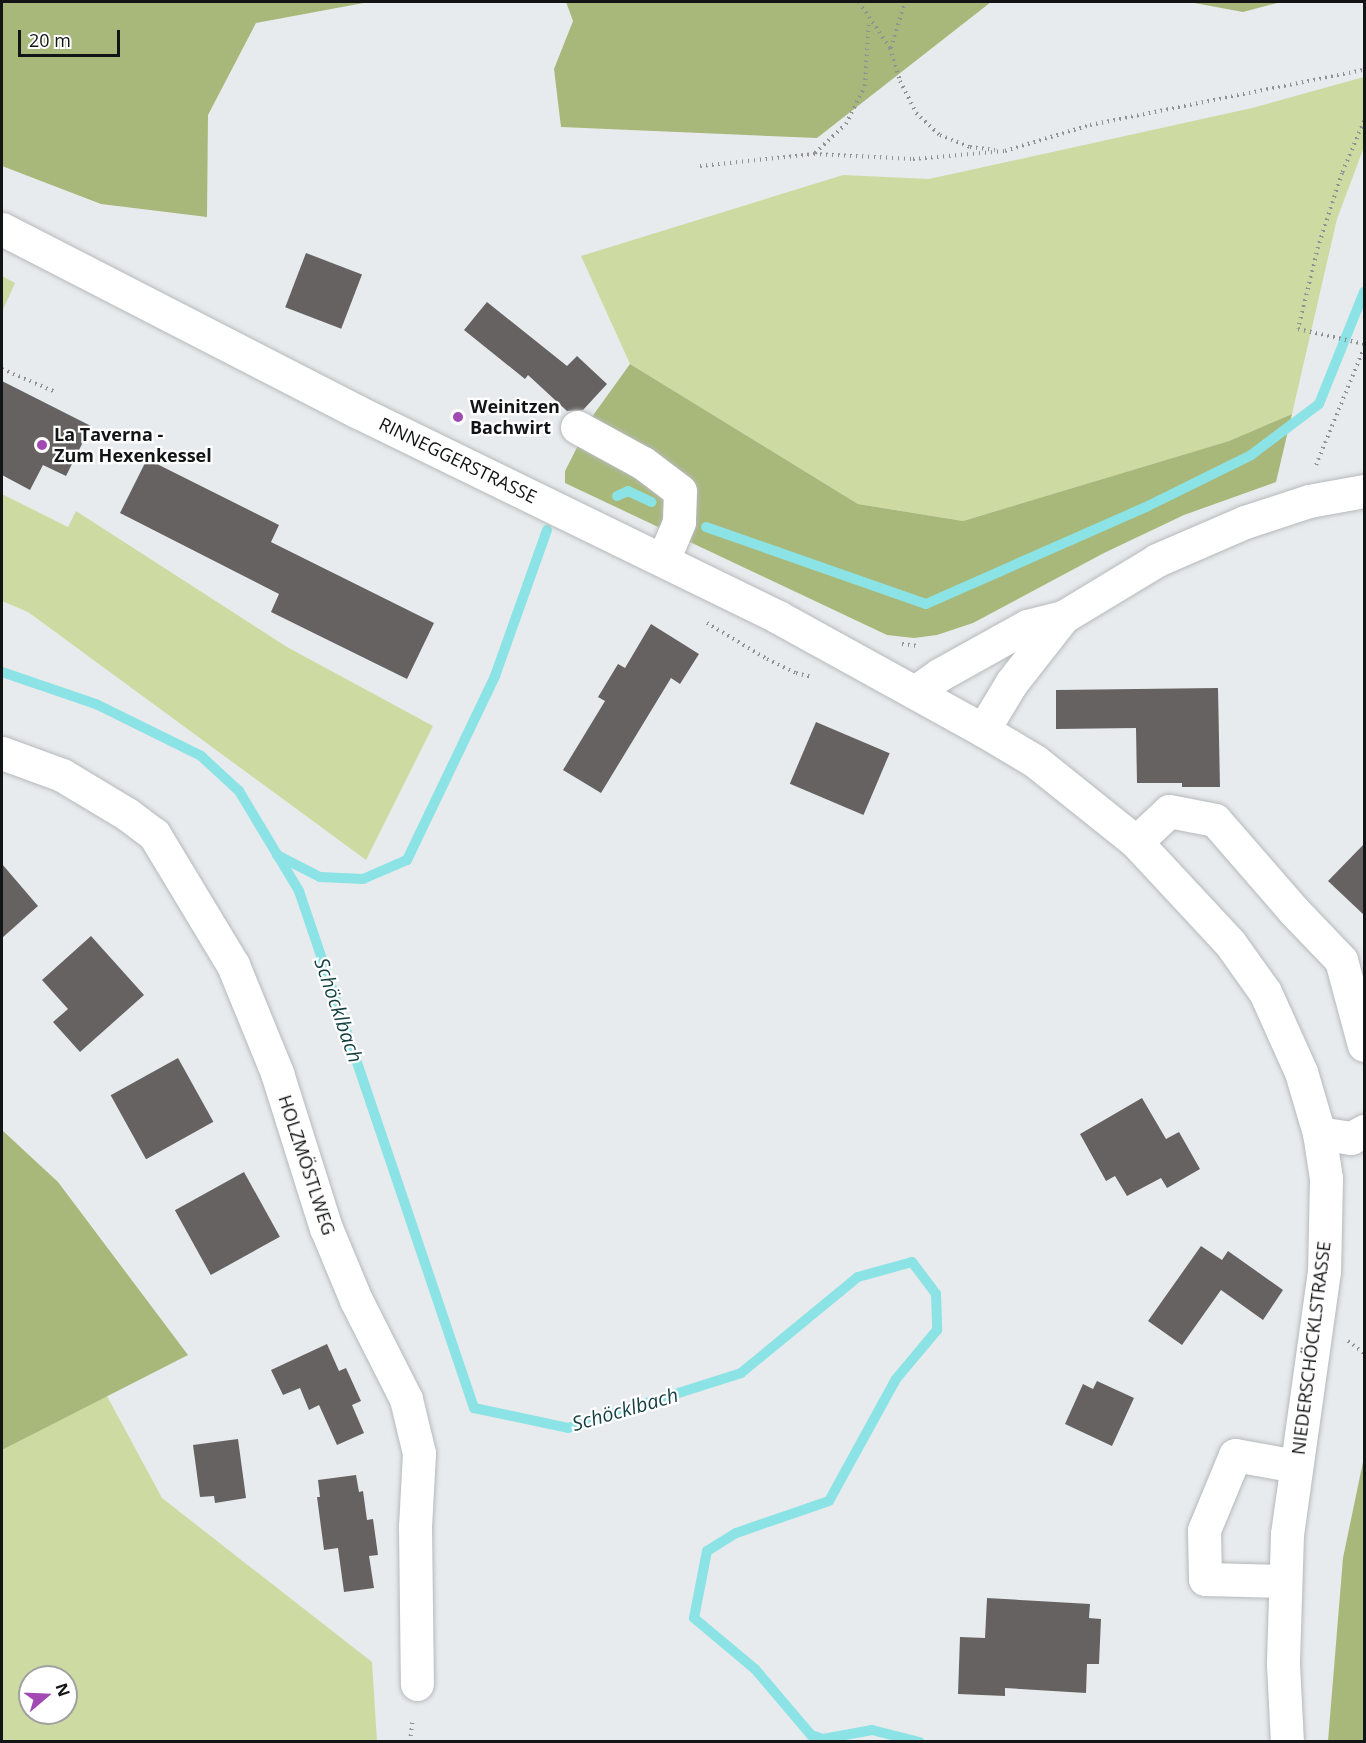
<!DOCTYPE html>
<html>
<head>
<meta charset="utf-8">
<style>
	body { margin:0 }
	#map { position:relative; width:1366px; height:1743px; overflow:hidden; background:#e8ebed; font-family:"Open Sans",sans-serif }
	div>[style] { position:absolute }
	.green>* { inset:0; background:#cddba3 }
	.forest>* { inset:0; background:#a8b87a }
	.stream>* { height:10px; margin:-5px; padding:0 5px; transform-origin:5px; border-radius:5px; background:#8be3e5 }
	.building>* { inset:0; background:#666262; transform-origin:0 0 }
	.path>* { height:4px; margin-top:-2px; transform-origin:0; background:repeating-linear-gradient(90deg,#8f9193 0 1.5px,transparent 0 6px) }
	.roads { filter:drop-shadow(0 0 2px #b6b9bb) drop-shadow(0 0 2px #b6b9bb) }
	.minor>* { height:33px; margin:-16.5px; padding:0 16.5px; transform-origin:16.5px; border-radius:16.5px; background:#fff }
	.major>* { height:33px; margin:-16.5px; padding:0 16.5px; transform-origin:16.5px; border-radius:16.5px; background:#fff }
	.dots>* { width:16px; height:16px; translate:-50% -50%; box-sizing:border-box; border:3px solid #fff; border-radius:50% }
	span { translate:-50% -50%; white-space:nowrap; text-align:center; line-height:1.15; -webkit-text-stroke:4.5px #fff; paint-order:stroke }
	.poi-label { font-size:18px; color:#131415; font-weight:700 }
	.left { translate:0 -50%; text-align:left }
	.street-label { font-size:18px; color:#131415 }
	.water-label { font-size:20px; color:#153f40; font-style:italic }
	.frame { position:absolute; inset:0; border:3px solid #131415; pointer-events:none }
	.north { position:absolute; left:18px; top:1665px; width:60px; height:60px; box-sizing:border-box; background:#fff; border:2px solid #a1a1a1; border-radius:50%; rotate:71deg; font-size:16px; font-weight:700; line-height:24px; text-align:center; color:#131415 }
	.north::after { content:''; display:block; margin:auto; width:21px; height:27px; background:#a249b4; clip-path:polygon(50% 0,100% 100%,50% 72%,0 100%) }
	.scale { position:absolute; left:18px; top:30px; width:102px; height:27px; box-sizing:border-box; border:3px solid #131415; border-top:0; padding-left:8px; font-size:18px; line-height:21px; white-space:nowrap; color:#131415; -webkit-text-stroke:4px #fff; paint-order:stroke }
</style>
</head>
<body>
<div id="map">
	<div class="green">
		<div style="clip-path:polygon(1364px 77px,1364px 147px,1337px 219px,1292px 414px,1229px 441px,963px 521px,858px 504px,630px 364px,581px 256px,843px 175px,929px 179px,1252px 108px)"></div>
		<div style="clip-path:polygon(2px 276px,15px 283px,2px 312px)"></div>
		<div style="clip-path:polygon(2px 494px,68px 527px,76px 511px,287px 647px,433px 726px,366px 860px,28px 612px,2px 601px)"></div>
		<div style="clip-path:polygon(evenodd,107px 1396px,162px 1498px,372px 1662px,377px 1741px,2px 1742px,2px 1450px,107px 1396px,30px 1677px,66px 1677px,66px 1713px,30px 1713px,30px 1677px)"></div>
	</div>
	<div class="forest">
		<div style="clip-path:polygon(2px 2px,369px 2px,256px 23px,208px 115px,207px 217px,101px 204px,2px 166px)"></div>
		<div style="clip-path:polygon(566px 2px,991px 2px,817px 138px,561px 127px,554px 69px,573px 21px)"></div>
		<div style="clip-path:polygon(1189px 2px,1281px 2px,1243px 12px)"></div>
		<div style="clip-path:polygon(630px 364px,858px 504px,963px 521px,1229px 441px,1292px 414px,1276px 482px,1184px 515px,1104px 553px,973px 623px,937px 635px,914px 638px,887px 635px,565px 483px,565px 471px,594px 414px)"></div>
		<div style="clip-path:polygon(2px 1130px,58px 1182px,188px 1355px,2px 1450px)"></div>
		<div style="clip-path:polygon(1364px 1457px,1364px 1741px,1328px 1741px,1343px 1558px)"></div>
	</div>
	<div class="stream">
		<div style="left:617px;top:496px;width:12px;rotate:-24deg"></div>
		<div style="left:628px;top:491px;width:26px;rotate:25deg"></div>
		<div style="left:706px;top:527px;width:233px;rotate:19.3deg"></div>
		<div style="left:926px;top:604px;width:240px;rotate:-23.8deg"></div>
		<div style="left:1146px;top:507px;width:117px;rotate:-26.3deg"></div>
		<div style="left:1251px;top:455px;width:85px;rotate:-36.9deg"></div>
		<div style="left:1319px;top:404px;width:121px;rotate:-68.1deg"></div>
		<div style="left:2px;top:672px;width:99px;rotate:18.8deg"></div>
		<div style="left:96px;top:704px;width:117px;rotate:26.3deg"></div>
		<div style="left:201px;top:756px;width:52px;rotate:42.6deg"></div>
		<div style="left:239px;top:791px;width:117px;rotate:59deg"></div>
		<div style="left:299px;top:891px;width:546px;rotate:71.3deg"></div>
		<div style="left:474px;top:1408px;width:96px;rotate:12deg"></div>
		<div style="left:568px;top:1428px;width:182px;rotate:-17.6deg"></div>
		<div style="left:741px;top:1373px;width:151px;rotate:-39.4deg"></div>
		<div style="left:858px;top:1277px;width:56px;rotate:-15.5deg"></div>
		<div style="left:912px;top:1262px;width:40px;rotate:53deg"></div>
		<div style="left:936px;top:1294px;width:36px;rotate:88deg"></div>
		<div style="left:937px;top:1330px;width:64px;rotate:129.9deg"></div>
		<div style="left:896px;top:1379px;width:139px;rotate:118.8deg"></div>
		<div style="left:829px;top:1501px;width:98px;rotate:161deg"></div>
		<div style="left:736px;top:1533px;width:34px;rotate:148deg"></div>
		<div style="left:707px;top:1551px;width:68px;rotate:101deg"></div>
		<div style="left:694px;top:1618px;width:80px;rotate:39.9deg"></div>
		<div style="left:755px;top:1669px;width:87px;rotate:49.7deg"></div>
		<div style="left:811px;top:1735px;width:13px;rotate:18deg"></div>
		<div style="left:823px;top:1739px;width:50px;rotate:-10.4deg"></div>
		<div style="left:872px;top:1730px;width:49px;rotate:14.3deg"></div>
		<div style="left:277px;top:855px;width:48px;rotate:27.1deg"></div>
		<div style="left:320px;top:877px;width:43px;rotate:2.7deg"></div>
		<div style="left:363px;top:879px;width:48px;rotate:-23.4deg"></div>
		<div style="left:407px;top:860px;width:204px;rotate:-64.4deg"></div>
		<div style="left:495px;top:676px;width:155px;rotate:-70.4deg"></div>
	</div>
	<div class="building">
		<div style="left:306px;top:253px;width:60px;height:58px;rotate:21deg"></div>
		<div style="clip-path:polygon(487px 302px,567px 366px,577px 356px,607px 384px,583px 410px,567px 411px,528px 375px,525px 379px,464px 330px)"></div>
		<div style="clip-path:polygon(2px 381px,91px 426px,66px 476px,43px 465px,30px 490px,2px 475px)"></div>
		<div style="clip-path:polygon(147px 459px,279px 525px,271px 542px,434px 623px,407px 679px,271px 612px,279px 594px,120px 513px)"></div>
		<div style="clip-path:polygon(651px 624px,699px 654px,680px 684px,671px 678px,601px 793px,563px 770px,605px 701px,598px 697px,618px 664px,625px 668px)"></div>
		<div style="clip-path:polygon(1218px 688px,1220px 787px,1182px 787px,1182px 783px,1137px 783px,1136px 728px,1056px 729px,1056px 690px)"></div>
		<div style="left:816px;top:722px;width:80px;height:67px;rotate:23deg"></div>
		<div style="clip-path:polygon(1365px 843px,1365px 916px,1328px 881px)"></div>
		<div style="clip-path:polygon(2px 864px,38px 906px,2px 938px)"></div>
		<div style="clip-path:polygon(91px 936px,144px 995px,80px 1052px,53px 1022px,68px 1009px,42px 980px)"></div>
		<div style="left:178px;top:1058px;width:73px;height:77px;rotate:61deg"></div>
		<div style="clip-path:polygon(1142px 1098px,1166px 1139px,1179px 1132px,1200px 1169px,1167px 1188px,1161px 1178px,1127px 1196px,1115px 1176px,1106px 1181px,1080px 1134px)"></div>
		<div style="left:244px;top:1172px;width:74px;height:79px;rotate:61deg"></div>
		<div style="clip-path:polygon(1201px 1246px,1222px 1260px,1228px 1251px,1283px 1290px,1263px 1320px,1221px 1290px,1182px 1345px,1148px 1321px)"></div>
		<div style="clip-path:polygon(327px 1344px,339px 1371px,346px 1368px,361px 1401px,352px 1405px,364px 1433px,337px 1445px,319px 1405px,309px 1410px,300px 1388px,283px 1395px,271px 1370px)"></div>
		<div style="clip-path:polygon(1097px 1381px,1134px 1398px,1112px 1446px,1065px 1424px,1083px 1384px,1093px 1389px)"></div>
		<div style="clip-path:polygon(238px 1439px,246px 1498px,215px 1503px,214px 1496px,200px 1497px,193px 1445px)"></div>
		<div style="clip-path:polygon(356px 1475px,359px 1492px,363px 1491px,367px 1520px,373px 1519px,378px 1555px,369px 1556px,374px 1588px,344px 1592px,338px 1548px,324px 1550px,317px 1497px,320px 1497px,318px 1480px)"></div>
		<div style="clip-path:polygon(987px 1598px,1090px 1604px,1089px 1618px,1101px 1619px,1099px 1664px,1087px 1664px,1086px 1693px,1005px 1688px,1005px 1696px,958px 1694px,960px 1637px,985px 1638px)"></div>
	</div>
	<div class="path">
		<div style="left:859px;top:2px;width:55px;rotate:56deg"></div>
		<div style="left:890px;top:48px;width:34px;rotate:73deg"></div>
		<div style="left:900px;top:81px;width:36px;rotate:63deg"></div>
		<div style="left:916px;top:113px;width:33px;rotate:43deg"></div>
		<div style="left:940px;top:135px;width:32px;rotate:22deg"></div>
		<div style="left:970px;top:147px;width:25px;rotate:7deg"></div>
		<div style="left:891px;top:48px;width:48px;rotate:-73.1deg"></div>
		<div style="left:1364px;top:121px;width:56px;rotate:112.9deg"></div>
		<div style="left:1342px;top:173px;width:78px;rotate:108deg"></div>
		<div style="left:1318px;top:247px;width:84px;rotate:103.7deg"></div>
		<div style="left:1298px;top:329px;width:68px;rotate:12.8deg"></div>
		<div style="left:815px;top:153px;width:42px;rotate:-43.1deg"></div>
		<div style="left:846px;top:124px;width:42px;rotate:-63.4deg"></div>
		<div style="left:865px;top:86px;width:66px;rotate:-86.5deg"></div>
		<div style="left:700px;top:166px;width:115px;rotate:-6deg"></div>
		<div style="left:814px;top:154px;width:99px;rotate:2.9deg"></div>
		<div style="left:913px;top:159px;width:92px;rotate:-5deg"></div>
		<div style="left:1005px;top:151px;width:89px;rotate:-17deg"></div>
		<div style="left:1090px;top:125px;width:279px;rotate:-11.4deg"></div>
		<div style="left:2px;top:369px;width:56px;rotate:23.3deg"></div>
		<div style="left:1316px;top:465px;width:126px;rotate:-67.7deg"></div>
		<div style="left:707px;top:623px;width:70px;rotate:31deg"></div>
		<div style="left:767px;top:659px;width:32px;rotate:26deg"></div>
		<div style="left:796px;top:673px;width:16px;rotate:14deg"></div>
		<div style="left:902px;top:644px;width:16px;rotate:7deg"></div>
		<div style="left:1348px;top:1341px;width:20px;rotate:37deg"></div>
		<div style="left:410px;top:1742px;width:24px;rotate:-83deg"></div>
	</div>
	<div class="roads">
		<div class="minor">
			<div style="left:577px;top:427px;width:75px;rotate:28.6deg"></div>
			<div style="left:643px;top:463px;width:46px;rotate:37.1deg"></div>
			<div style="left:680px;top:491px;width:31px;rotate:92deg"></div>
			<div style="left:679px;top:522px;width:41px;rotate:112.8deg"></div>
			<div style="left:2px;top:753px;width:64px;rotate:20.1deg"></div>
			<div style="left:62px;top:775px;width:76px;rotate:31deg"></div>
			<div style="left:127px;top:814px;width:34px;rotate:37deg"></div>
			<div style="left:154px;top:834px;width:153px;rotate:58.9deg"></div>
			<div style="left:233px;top:965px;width:117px;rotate:67.8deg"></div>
			<div style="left:277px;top:1073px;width:163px;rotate:72.5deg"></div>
			<div style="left:326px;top:1228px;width:78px;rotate:67.4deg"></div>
			<div style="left:356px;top:1300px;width:111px;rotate:63.2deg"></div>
			<div style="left:406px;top:1399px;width:56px;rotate:76.5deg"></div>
			<div style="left:419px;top:1453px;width:73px;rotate:93.1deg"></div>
			<div style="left:415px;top:1526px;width:158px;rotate:89.3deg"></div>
			<div style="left:1136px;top:842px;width:45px;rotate:-43.2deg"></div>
			<div style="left:1169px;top:811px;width:47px;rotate:11.1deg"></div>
			<div style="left:1215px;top:820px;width:121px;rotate:49deg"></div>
			<div style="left:1294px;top:911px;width:68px;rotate:46.2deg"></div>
			<div style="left:1341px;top:960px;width:88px;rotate:74.9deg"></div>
			<div style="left:1319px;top:1133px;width:32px;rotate:9deg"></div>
			<div style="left:1351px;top:1138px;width:15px;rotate:-28deg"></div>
			<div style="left:1284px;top:1581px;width:79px;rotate:-178.5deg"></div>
			<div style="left:1205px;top:1579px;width:49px;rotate:-91.2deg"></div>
			<div style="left:1204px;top:1530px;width:81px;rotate:-67.5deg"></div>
			<div style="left:1235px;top:1455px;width:62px;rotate:10.2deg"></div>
		</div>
		<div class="major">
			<div style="left:2px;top:229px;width:398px;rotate:27.2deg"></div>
			<div style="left:356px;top:411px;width:470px;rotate:26deg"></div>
			<div style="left:778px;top:617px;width:234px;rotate:28.9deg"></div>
			<div style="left:983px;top:730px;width:61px;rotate:30.8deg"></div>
			<div style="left:1035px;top:761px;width:129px;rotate:38.7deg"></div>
			<div style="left:1136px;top:842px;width:138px;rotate:47.1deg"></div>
			<div style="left:1230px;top:943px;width:60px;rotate:54.5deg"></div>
			<div style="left:1265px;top:992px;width:88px;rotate:65.8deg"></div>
			<div style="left:1301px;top:1072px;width:64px;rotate:73.6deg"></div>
			<div style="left:1319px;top:1133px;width:46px;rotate:81.2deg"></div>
			<div style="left:1326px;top:1178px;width:93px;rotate:91.2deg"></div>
			<div style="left:1324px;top:1271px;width:266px;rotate:98deg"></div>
			<div style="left:1287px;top:1534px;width:130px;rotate:91.8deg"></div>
			<div style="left:1283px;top:1664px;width:78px;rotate:87.1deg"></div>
			<div style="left:915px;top:692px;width:29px;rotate:-35deg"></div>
			<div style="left:939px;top:675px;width:101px;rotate:-29.1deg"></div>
			<div style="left:1027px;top:626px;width:37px;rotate:-14deg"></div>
			<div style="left:1063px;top:617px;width:110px;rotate:-31.2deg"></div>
			<div style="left:1157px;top:560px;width:96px;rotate:-23.4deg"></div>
			<div style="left:1245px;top:522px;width:67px;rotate:-18.2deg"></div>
			<div style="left:1309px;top:501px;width:56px;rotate:-10.3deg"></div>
			<div style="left:983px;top:730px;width:56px;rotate:-58.9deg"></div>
			<div style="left:1012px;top:682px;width:83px;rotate:-51.9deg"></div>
		</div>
	</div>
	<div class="dots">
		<div style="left:458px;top:417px;background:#a249b4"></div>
		<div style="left:42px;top:445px;background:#a249b4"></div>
	</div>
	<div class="poi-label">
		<span class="left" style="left:470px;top:417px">Weinitzen<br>Bachwirt</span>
		<span class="left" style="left:54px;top:445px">La Taverna -<br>Zum Hexenkessel</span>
	</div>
	<div class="street-label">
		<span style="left:458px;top:460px;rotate:26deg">RINNEGGERSTRASSE</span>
		<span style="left:307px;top:1165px;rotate:72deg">HOLZMÖSTLWEG</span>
		<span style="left:1311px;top:1348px;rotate:-83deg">NIEDERSCHÖCKLSTRASSE</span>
	</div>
	<div class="water-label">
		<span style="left:339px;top:1010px;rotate:71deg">Schöcklbach</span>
		<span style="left:625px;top:1409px;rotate:-16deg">Schöcklbach</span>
	</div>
	<div class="frame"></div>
	<div class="north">N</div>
	<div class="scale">20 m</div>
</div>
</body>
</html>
